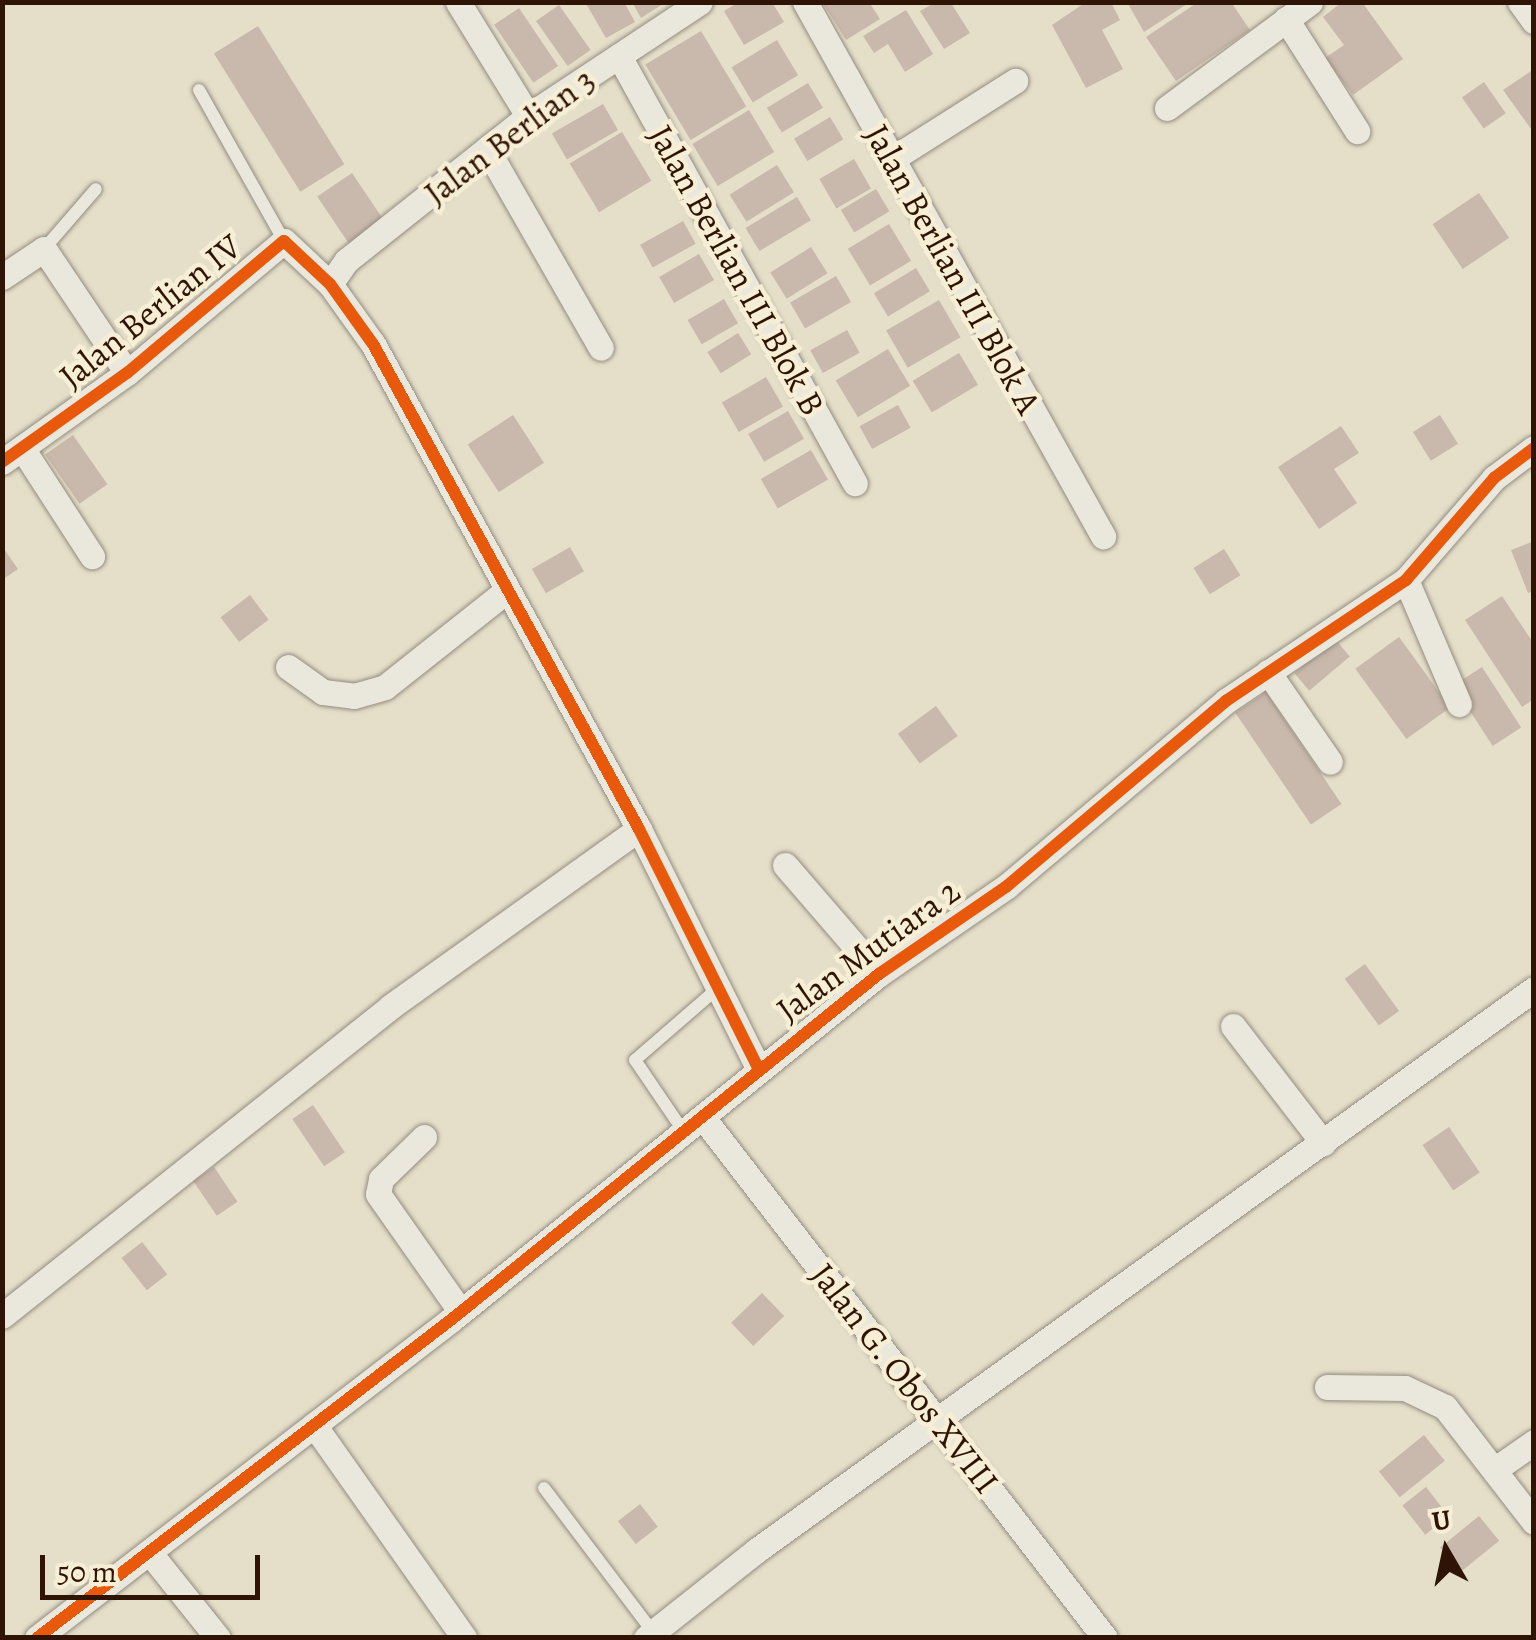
<!DOCTYPE html>
<html>
<head>
<meta charset="utf-8">
<style>
	body { margin:0 }
	#map { position:relative; width:1536px; height:1640px; overflow:hidden; background:#e5dfca; font-family:Alegreya,serif }
	div>[style] { position:absolute }
	.building>* { inset:0; background:#c9b8ac; transform-origin:0 0 }
	.roads { filter:drop-shadow(0 0 2px #948c7f) drop-shadow(0 0 2px #948c7f) }
	.service>* { height:12px; margin:-6px; padding:0 6px; transform-origin:6px; border-radius:6px; background:#eae7dd }
	.minor>* { height:25px; margin:-12.5px; padding:0 12.5px; transform-origin:12.5px; border-radius:12.5px; background:#eae7dd }
	.cycleway>* { height:12px; margin:-6px; padding:0 6px; transform-origin:6px; border-radius:6px; background:#e8590c }
	span { translate:-50% -50%; white-space:nowrap; text-align:center; line-height:1.15; -webkit-text-stroke:9px #f6eed5; paint-order:stroke }
	.street-label { font-size:35px; color:#2f1406 }
	.frame { position:absolute; inset:0; border:5px solid #2f1406; pointer-events:none }
	.north { position:absolute; left:1396px; top:1500px; width:100px; height:100px; -webkit-text-stroke:8px #f6eed5; paint-order:stroke; rotate:351deg; font-size:28px; font-weight:700; line-height:40px; text-align:center; color:#2f1406 }
	.north::after { content:''; display:block; margin:auto; width:35px; height:45px; background:#2f1406; clip-path:polygon(50% 0,100% 100%,50% 72%,0 100%) }
	.scale { position:absolute; left:40px; top:1555px; width:220px; height:45px; box-sizing:border-box; border:5px solid #2f1406; border-top:0; padding-left:12px; font-size:30px; line-height:35px; white-space:nowrap; color:#2f1406; -webkit-text-stroke:8px #f6eed5; paint-order:stroke }
</style>
</head>
<body>
<div id="map">
	<div class="building">
		<div style="clip-path:polygon(585px 2px,624px 2px,635px 22px,606px 38px)"></div>
		<div style="clip-path:polygon(632px 2px,666px 2px,641px 18px)"></div>
		<div style="clip-path:polygon(739px 2px,772px 2px,784px 22px,744px 45px,724px 11px)"></div>
		<div style="clip-path:polygon(822px 2px,869px 2px,880px 19px,846px 40px)"></div>
		<div style="clip-path:polygon(1086px 2px,1111px 2px,1120px 20px,1102px 30px,1123px 69px,1086px 88px,1052px 25px)"></div>
		<div style="clip-path:polygon(1127px 2px,1190px 2px,1144px 32px)"></div>
		<div style="clip-path:polygon(1198px 2px,1231px 2px,1250px 30px,1176px 81px,1146px 37px)"></div>
		<div style="clip-path:polygon(1342px 2px,1362px 2px,1403px 59px,1353px 95px,1325px 58px,1344px 45px,1323px 17px)"></div>
		<div style="clip-path:polygon(934px 3px,951px 3px,970px 33px,944px 49px,920px 11px)"></div>
		<div style="left:559px;top:5px;width:55px;height:28px;rotate:55deg"></div>
		<div style="left:519px;top:8px;width:70px;height:30px;rotate:56deg"></div>
		<div style="clip-path:polygon(906px 10px,933px 54px,905px 72px,888px 44px,874px 53px,863px 36px)"></div>
		<div style="left:258px;top:26px;width:163px;height:52px;rotate:58deg"></div>
		<div style="left:701px;top:31px;width:88px;height:65px;rotate:59deg"></div>
		<div style="left:777px;top:40px;width:41px;height:53px;rotate:59deg"></div>
		<div style="clip-path:polygon(1534px 69px,1534px 133px,1503px 90px)"></div>
		<div style="left:1484px;top:82px;width:38px;height:27px;rotate:55deg"></div>
		<div style="left:808px;top:83px;width:29px;height:48px;rotate:59deg"></div>
		<div style="left:603px;top:104px;width:30px;height:59px;rotate:60deg"></div>
		<div style="left:749px;top:110px;width:49px;height:66px;rotate:59deg"></div>
		<div style="left:830px;top:117px;width:26px;height:42px;rotate:59deg"></div>
		<div style="left:622px;top:132px;width:57px;height:61px;rotate:59deg"></div>
		<div style="left:854px;top:159px;width:34px;height:40px;rotate:60deg"></div>
		<div style="left:777px;top:165px;width:32px;height:56px;rotate:58deg"></div>
		<div style="left:352px;top:173px;width:59px;height:42px;rotate:56deg"></div>
		<div style="left:876px;top:189px;width:26px;height:41px;rotate:59deg"></div>
		<div style="left:1479px;top:193px;width:54px;height:56px;rotate:56deg"></div>
		<div style="left:797px;top:197px;width:27px;height:60px;rotate:59deg"></div>
		<div style="left:683px;top:221px;width:26px;height:49px;rotate:61deg"></div>
		<div style="left:889px;top:224px;width:43px;height:48px;rotate:59deg"></div>
		<div style="left:811px;top:247px;width:31px;height:48px;rotate:58deg"></div>
		<div style="left:699px;top:254px;width:30px;height:46px;rotate:60deg"></div>
		<div style="left:916px;top:268px;width:27px;height:49px;rotate:59deg"></div>
		<div style="left:836px;top:276px;width:30px;height:53px;rotate:60deg"></div>
		<div style="left:724px;top:299px;width:28px;height:42px;rotate:60deg"></div>
		<div style="left:939px;top:300px;width:43px;height:61px;rotate:60deg"></div>
		<div style="left:847px;top:330px;width:26px;height:42px;rotate:61deg"></div>
		<div style="left:738px;top:333px;width:25px;height:36px;rotate:58deg"></div>
		<div style="left:888px;top:349px;width:43px;height:61px;rotate:59deg"></div>
		<div style="left:959px;top:353px;width:37px;height:54px;rotate:59deg"></div>
		<div style="left:766px;top:377px;width:34px;height:51px;rotate:60deg"></div>
		<div style="left:898px;top:405px;width:26px;height:44px;rotate:61deg"></div>
		<div style="left:788px;top:411px;width:32px;height:46px;rotate:60deg"></div>
		<div style="left:513px;top:415px;width:57px;height:54px;rotate:57deg"></div>
		<div style="left:1440px;top:415px;width:34px;height:32px;rotate:58deg"></div>
		<div style="clip-path:polygon(1341px 426px,1359px 453px,1334px 469px,1357px 503px,1319px 529px,1278px 467px)"></div>
		<div style="left:73px;top:435px;width:60px;height:34px;rotate:55deg"></div>
		<div style="left:811px;top:450px;width:34px;height:58px;rotate:60deg"></div>
		<div style="clip-path:polygon(1534px 541px,1534px 591px,1528px 593px,1511px 550px)"></div>
		<div style="clip-path:polygon(2px 546px,18px 569px,2px 580px)"></div>
		<div style="left:570px;top:547px;width:28px;height:44px;rotate:60deg"></div>
		<div style="left:1224px;top:549px;width:31px;height:36px;rotate:58deg"></div>
		<div style="left:250px;top:595px;width:31px;height:37px;rotate:53deg"></div>
		<div style="clip-path:polygon(1502px 596px,1534px 644px,1534px 699px,1522px 707px,1465px 620px)"></div>
		<div style="left:1399px;top:637px;width:87px;height:54px;rotate:54deg"></div>
		<div style="left:1335px;top:639px;width:23px;height:53px;rotate:50deg"></div>
		<div style="left:1482px;top:667px;width:72px;height:34px;rotate:57deg"></div>
		<div style="left:1266px;top:692px;width:135px;height:37px;rotate:56deg"></div>
		<div style="left:936px;top:706px;width:37px;height:47px;rotate:54deg"></div>
		<div style="left:1365px;top:964px;width:58px;height:25px;rotate:54deg"></div>
		<div style="left:313px;top:1105px;width:57px;height:25px;rotate:56deg"></div>
		<div style="left:1449px;top:1127px;width:55px;height:32px;rotate:56deg"></div>
		<div style="left:214px;top:1167px;width:42px;height:25px;rotate:56deg"></div>
		<div style="left:142px;top:1242px;width:41px;height:26px;rotate:52deg"></div>
		<div style="left:762px;top:1293px;width:32px;height:43px;rotate:46deg"></div>
		<div style="left:1424px;top:1435px;width:33px;height:58px;rotate:51deg"></div>
		<div style="left:1426px;top:1487px;width:37px;height:30px;rotate:52deg"></div>
		<div style="left:640px;top:1504px;width:29px;height:28px;rotate:52deg"></div>
		<div style="left:1479px;top:1516px;width:32px;height:50px;rotate:51deg"></div>
	</div>
	<div class="roads">
		<div class="service">
			<div style="left:199px;top:90px;width:173px;rotate:60.6deg"></div>
			<div style="left:44px;top:249px;width:79px;rotate:-49.1deg"></div>
			<div style="left:684px;top:1132px;width:87px;rotate:-124.2deg"></div>
			<div style="left:635px;top:1060px;width:108px;rotate:-40.9deg"></div>
			<div style="left:544px;top:1488px;width:181px;rotate:52.9deg"></div>
		</div>
		<div class="minor">
			<div style="left:458px;top:2px;width:134px;rotate:58.4deg"></div>
			<div style="left:805px;top:2px;width:612px;rotate:60.84deg"></div>
			<div style="left:1520px;top:2px;width:24px;rotate:54deg"></div>
			<div style="left:1286px;top:19px;width:133px;rotate:57.6deg"></div>
			<div style="left:619px;top:56px;width:488px;rotate:61.1deg"></div>
			<div style="left:1167px;top:108px;width:178px;rotate:-36.5deg"></div>
			<div style="left:487px;top:149px;width:229px;rotate:60.2deg"></div>
			<div style="left:892px;top:159px;width:146px;rotate:-32.4deg"></div>
			<div style="left:2px;top:277px;width:50px;rotate:-33.7deg"></div>
			<div style="left:44px;top:249px;width:149px;rotate:56.2deg"></div>
			<div style="left:330px;top:284px;width:28px;rotate:-55deg"></div>
			<div style="left:346px;top:261px;width:233px;rotate:-38.5deg"></div>
			<div style="left:528px;top:116px;width:206px;rotate:-33.5deg"></div>
			<div style="left:22px;top:448px;width:129px;rotate:57.1deg"></div>
			<div style="left:2px;top:462px;width:153px;rotate:-35.5deg"></div>
			<div style="left:127px;top:373px;width:205px;rotate:-40.1deg"></div>
			<div style="left:284px;top:241px;width:63px;rotate:43.1deg"></div>
			<div style="left:330px;top:284px;width:74px;rotate:54.4deg"></div>
			<div style="left:373px;top:344px;width:553px;rotate:61.26deg"></div>
			<div style="left:639px;top:829px;width:269px;rotate:63.5deg"></div>
			<div style="left:1406px;top:580px;width:135px;rotate:66.9deg"></div>
			<div style="left:288px;top:667px;width:43px;rotate:35.5deg"></div>
			<div style="left:323px;top:692px;width:31px;rotate:7deg"></div>
			<div style="left:354px;top:696px;width:32px;rotate:-16deg"></div>
			<div style="left:385px;top:687px;width:154px;rotate:-38.4deg"></div>
			<div style="left:1268px;top:672px;width:109px;rotate:55.4deg"></div>
			<div style="left:785px;top:865px;width:144px;rotate:49.2deg"></div>
			<div style="left:1233px;top:1026px;width:148px;rotate:52.4deg"></div>
			<div style="left:704px;top:1119px;width:656px;rotate:52.31deg"></div>
			<div style="left:424px;top:1137px;width:60px;rotate:135.7deg"></div>
			<div style="left:381px;top:1179px;width:15px;rotate:101deg"></div>
			<div style="left:378px;top:1194px;width:144px;rotate:54.9deg"></div>
			<div style="left:2px;top:1316px;width:496px;rotate:-38.5deg"></div>
			<div style="left:390px;top:1007px;width:306px;rotate:-35.6deg"></div>
			<div style="left:1327px;top:1387px;width:78px;rotate:0.7deg"></div>
			<div style="left:1405px;top:1388px;width:44px;rotate:25.4deg"></div>
			<div style="left:1445px;top:1407px;width:145px;rotate:52.3deg"></div>
			<div style="left:314px;top:1425px;width:261px;rotate:54.8deg"></div>
			<div style="left:1494px;top:1470px;width:49px;rotate:-35deg"></div>
			<div style="left:149px;top:1552px;width:110px;rotate:51.3deg"></div>
			<div style="left:37px;top:1638px;width:523px;rotate:-37.55deg"></div>
			<div style="left:452px;top:1319px;width:549px;rotate:-38.94deg"></div>
			<div style="left:879px;top:974px;width:155px;rotate:-34.5deg"></div>
			<div style="left:1007px;top:886px;width:287px;rotate:-40.2deg"></div>
			<div style="left:1226px;top:701px;width:217px;rotate:-33.9deg"></div>
			<div style="left:1406px;top:580px;width:135px;rotate:-49.2deg"></div>
			<div style="left:1494px;top:478px;width:50px;rotate:-36.9deg"></div>
			<div style="left:646px;top:1638px;width:142px;rotate:-38.4deg"></div>
			<div style="left:757px;top:1550px;width:958px;rotate:-35.83deg"></div>
		</div>
	</div>
	<div class="cycleway">
		<div style="left:2px;top:462px;width:153px;rotate:-35.5deg"></div>
		<div style="left:127px;top:373px;width:205px;rotate:-40.1deg"></div>
		<div style="left:284px;top:241px;width:63px;rotate:43.1deg"></div>
		<div style="left:330px;top:284px;width:74px;rotate:54.4deg"></div>
		<div style="left:373px;top:344px;width:553px;rotate:61.26deg"></div>
		<div style="left:639px;top:829px;width:269px;rotate:63.5deg"></div>
		<div style="left:37px;top:1638px;width:523px;rotate:-37.55deg"></div>
		<div style="left:452px;top:1319px;width:549px;rotate:-38.94deg"></div>
		<div style="left:879px;top:974px;width:155px;rotate:-34.5deg"></div>
		<div style="left:1007px;top:886px;width:287px;rotate:-40.2deg"></div>
		<div style="left:1226px;top:701px;width:217px;rotate:-33.9deg"></div>
		<div style="left:1406px;top:580px;width:135px;rotate:-49.2deg"></div>
		<div style="left:1494px;top:478px;width:50px;rotate:-36.9deg"></div>
	</div>
	<div class="street-label">
		<span style="left:509px;top:136px;rotate:-37deg">Jalan Berlian 3</span>
		<span style="left:953px;top:269px;rotate:61deg">Jalan Berlian III Blok A</span>
		<span style="left:737px;top:270px;rotate:61deg">Jalan Berlian III Blok B</span>
		<span style="left:150px;top:311px;rotate:-39deg">Jalan Berlian IV</span>
		<span style="left:868px;top:950px;rotate:-36deg">Jalan Mutiara 2</span>
		<span style="left:905px;top:1378px;rotate:52deg">Jalan G. Obos XVIII</span>
	</div>
	<div class="frame"></div>
	<div class="north">U</div>
	<div class="scale">50 m</div>
</div>
</body>
</html>
